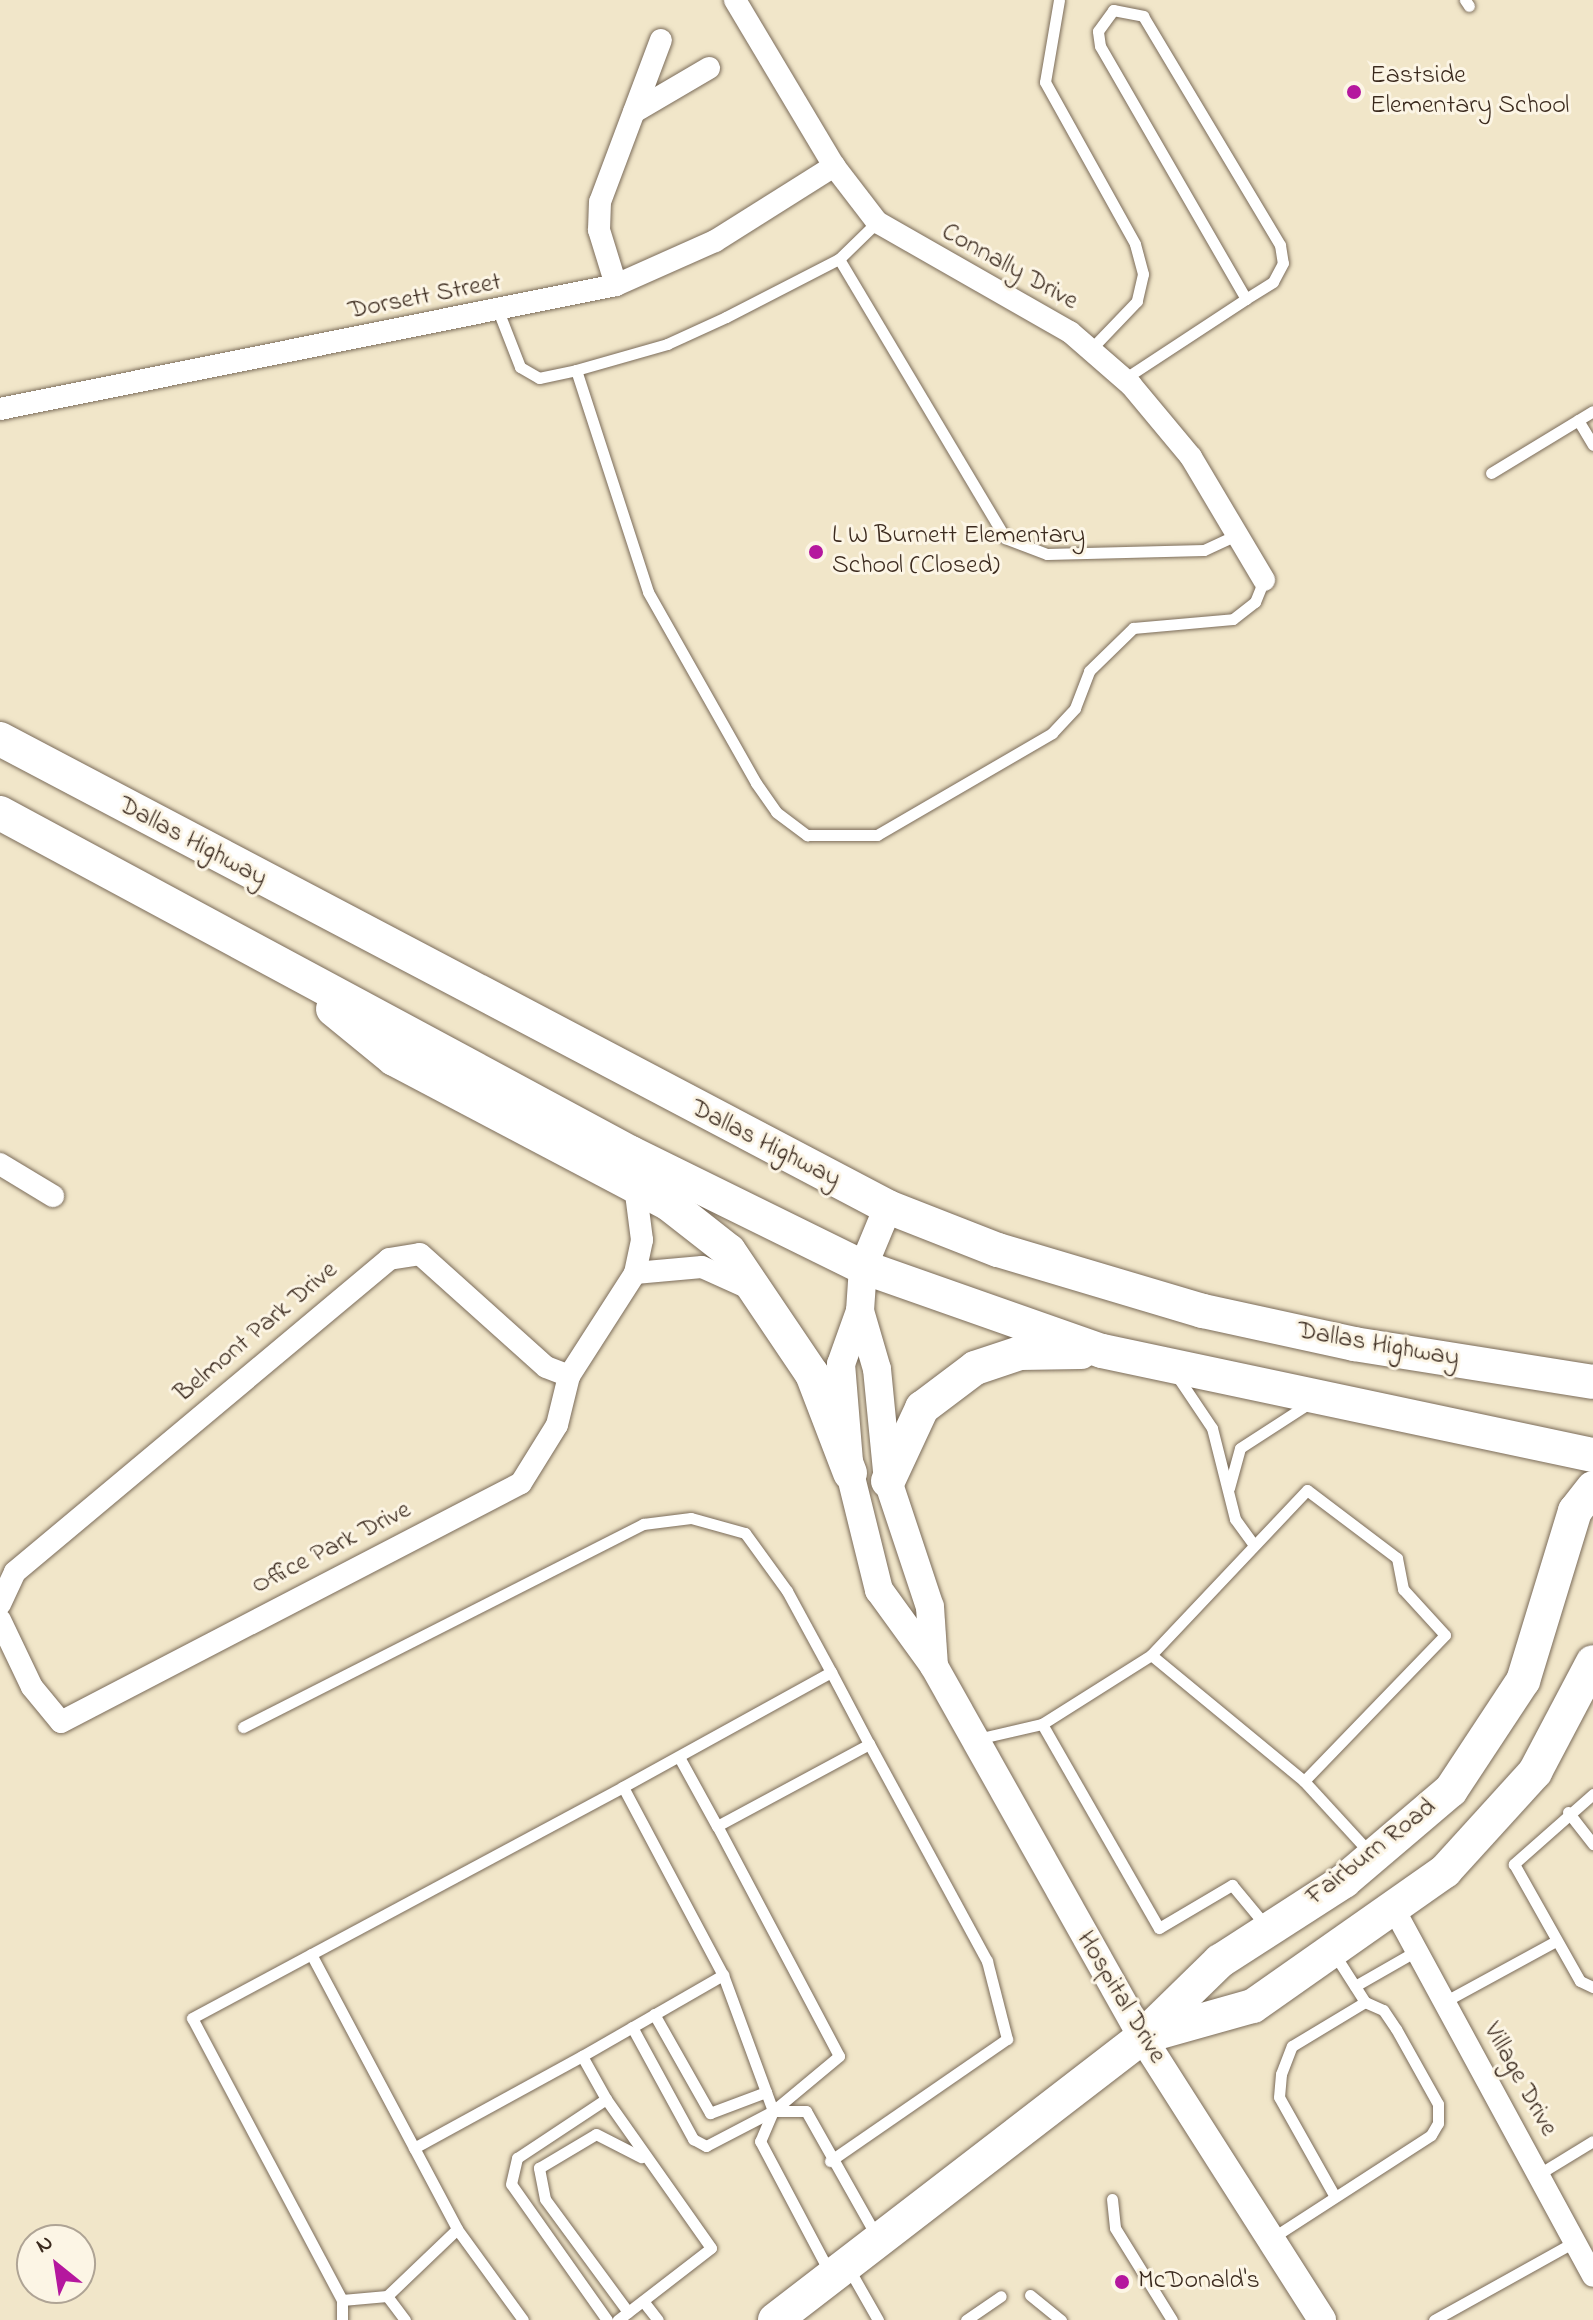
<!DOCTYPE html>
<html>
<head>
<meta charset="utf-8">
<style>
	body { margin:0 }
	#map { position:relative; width:1593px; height:2320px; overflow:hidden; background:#f1e6c9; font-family:"Indie Flower",sans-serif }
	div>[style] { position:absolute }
	.roads { filter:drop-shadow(0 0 2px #7b6c5a) drop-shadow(0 0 2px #7b6c5a) }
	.service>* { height:11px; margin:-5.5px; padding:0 5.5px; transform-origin:5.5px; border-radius:5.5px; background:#fff }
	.minor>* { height:22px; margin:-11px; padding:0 11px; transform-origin:11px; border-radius:11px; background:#fff }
	.tertiary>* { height:28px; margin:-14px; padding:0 14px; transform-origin:14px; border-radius:14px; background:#fff }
	.primary>* { height:34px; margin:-17px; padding:0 17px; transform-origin:17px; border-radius:17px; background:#fff }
	.dots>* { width:22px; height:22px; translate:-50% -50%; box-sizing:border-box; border:4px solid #fcf5e5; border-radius:50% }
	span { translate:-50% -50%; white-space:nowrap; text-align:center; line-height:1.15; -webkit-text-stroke:6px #fcf5e5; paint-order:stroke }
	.poi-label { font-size:26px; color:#3b2a1e }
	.left { translate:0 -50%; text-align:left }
	.street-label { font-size:26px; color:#3b2a1e }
	.north { position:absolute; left:16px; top:2224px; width:80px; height:80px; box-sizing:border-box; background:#fcf5e5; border:2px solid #afa495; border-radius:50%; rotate:330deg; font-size:22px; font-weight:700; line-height:32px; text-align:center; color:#3b2a1e }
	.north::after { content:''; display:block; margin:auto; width:28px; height:36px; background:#b5179e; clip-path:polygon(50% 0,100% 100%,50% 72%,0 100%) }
</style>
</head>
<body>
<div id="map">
	<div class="roads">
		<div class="service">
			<div style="left:1059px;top:0;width:83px;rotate:99.7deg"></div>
			<div style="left:1045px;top:82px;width:185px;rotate:60.9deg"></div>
			<div style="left:1135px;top:244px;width:31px;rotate:75deg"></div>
			<div style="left:1143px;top:274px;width:28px;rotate:103deg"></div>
			<div style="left:1137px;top:301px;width:68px;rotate:133.8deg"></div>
			<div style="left:1465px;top:0;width:7px;rotate:56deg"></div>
			<div style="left:839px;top:259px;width:325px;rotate:59.2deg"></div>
			<div style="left:1005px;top:538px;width:45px;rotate:20.9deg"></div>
			<div style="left:1047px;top:554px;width:157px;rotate:-1.5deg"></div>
			<div style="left:1204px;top:550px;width:38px;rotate:-25deg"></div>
			<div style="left:499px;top:313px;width:58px;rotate:68.7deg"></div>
			<div style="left:520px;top:367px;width:22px;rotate:30deg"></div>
			<div style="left:539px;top:378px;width:38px;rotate:-12deg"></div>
			<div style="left:576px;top:370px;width:95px;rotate:-15.9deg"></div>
			<div style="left:667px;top:344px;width:65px;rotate:-24.6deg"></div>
			<div style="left:726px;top:317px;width:127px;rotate:-27.2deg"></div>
			<div style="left:839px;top:259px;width:53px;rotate:-44.2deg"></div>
			<div style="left:576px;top:370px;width:233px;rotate:72deg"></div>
			<div style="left:648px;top:592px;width:219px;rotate:60.5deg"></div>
			<div style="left:756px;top:783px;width:35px;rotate:55deg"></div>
			<div style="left:776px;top:812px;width:39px;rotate:37deg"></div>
			<div style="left:807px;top:835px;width:70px"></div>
			<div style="left:877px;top:835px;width:203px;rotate:-30.2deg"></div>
			<div style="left:1052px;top:733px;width:34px;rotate:-47deg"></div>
			<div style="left:1075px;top:708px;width:40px;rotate:-69deg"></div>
			<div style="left:1089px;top:671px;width:62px;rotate:-44.3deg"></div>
			<div style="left:1133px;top:628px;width:100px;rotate:-5.1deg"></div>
			<div style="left:1233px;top:619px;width:28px;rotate:-38deg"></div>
			<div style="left:1255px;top:602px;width:24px;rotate:-68deg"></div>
			<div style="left:1124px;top:379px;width:146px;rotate:-33.3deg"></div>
			<div style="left:1246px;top:299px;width:292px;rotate:-120deg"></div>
			<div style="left:1100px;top:46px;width:15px;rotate:-98deg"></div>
			<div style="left:1098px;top:31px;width:26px;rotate:-54deg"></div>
			<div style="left:1113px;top:10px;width:31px;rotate:11deg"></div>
			<div style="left:1143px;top:16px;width:267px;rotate:59.1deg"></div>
			<div style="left:1280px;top:245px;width:18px;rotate:81deg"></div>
			<div style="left:1283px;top:263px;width:21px;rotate:118deg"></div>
			<div style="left:1273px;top:282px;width:32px;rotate:148deg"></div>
			<div style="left:1578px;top:420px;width:29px;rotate:59deg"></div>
			<div style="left:1491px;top:473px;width:119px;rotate:-31.3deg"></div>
			<div style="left:1177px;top:1376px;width:63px;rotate:56.1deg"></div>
			<div style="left:1212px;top:1428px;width:94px;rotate:75.8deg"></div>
			<div style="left:1235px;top:1519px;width:32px;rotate:54deg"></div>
			<div style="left:1229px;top:1488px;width:41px;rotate:-74.6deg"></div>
			<div style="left:1240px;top:1448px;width:81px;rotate:-32.9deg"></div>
			<div style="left:1307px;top:1490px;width:113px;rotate:37.1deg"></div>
			<div style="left:1397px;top:1558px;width:32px;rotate:79deg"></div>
			<div style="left:1403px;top:1589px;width:62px;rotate:47.6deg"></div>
			<div style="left:1445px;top:1635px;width:203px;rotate:134deg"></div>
			<div style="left:1304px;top:1781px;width:198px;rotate:-140.5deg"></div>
			<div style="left:1151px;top:1655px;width:227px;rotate:-46.6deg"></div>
			<div style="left:1042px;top:1724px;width:235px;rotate:60.2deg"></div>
			<div style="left:1159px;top:1928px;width:85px;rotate:-30.5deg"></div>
			<div style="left:1232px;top:1885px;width:53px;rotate:50.3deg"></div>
			<div style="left:243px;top:1727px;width:449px;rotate:-26.9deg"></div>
			<div style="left:643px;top:1524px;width:48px;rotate:-7.1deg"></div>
			<div style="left:691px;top:1518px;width:56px;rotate:15.5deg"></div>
			<div style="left:745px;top:1533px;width:72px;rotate:54.1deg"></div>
			<div style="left:787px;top:1591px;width:92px;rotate:61.5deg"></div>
			<div style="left:831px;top:1672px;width:238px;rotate:151.1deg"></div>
			<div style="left:623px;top:1787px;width:213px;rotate:62deg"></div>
			<div style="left:723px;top:1975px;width:145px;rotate:69.8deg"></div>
			<div style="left:773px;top:2111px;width:33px;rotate:113deg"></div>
			<div style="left:760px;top:2141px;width:149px;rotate:62.1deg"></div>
			<div style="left:977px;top:1739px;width:67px;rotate:-13deg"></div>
			<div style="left:1042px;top:1724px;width:129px;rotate:-32.3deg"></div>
			<div style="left:679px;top:1757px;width:79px;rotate:61.2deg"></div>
			<div style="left:1304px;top:1781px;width:99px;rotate:47.5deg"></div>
			<div style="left:1593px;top:1794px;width:106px;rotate:138.5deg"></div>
			<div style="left:1514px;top:1864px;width:134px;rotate:60.6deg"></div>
			<div style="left:1580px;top:1981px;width:14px;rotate:25deg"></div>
			<div style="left:1568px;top:1812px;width:41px;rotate:52deg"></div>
			<div style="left:311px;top:1954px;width:311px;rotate:62deg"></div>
			<div style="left:1355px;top:1986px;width:70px;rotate:-29.8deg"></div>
			<div style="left:1444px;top:2002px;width:128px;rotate:-28.6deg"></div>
			<div style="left:654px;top:2014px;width:114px;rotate:60.5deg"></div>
			<div style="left:710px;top:2113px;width:60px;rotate:-20.6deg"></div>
			<div style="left:632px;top:2027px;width:128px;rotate:61.4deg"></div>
			<div style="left:693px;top:2139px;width:15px;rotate:28deg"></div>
			<div style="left:706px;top:2146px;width:76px;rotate:-27.6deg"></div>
			<div style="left:773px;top:2111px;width:86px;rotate:-39.8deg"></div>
			<div style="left:839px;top:2056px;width:260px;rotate:-117.9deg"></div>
			<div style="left:717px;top:1826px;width:173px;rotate:-28.3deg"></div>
			<div style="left:869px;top:1744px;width:81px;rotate:-117.8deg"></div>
			<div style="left:606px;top:2099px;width:49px;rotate:-119.2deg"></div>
			<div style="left:582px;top:2056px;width:163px;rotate:-29.9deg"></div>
			<div style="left:773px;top:2111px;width:33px"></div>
			<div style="left:806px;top:2111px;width:142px;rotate:60.6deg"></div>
			<div style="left:414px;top:2148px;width:192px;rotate:-28.7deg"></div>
			<div style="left:830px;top:2161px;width:215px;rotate:-34.6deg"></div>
			<div style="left:1007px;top:2039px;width:81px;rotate:-104.4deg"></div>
			<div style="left:987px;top:1961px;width:247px;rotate:-118.5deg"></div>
			<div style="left:1539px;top:2174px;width:63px;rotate:-31.4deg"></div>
			<div style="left:1334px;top:2195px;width:112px;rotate:-119.3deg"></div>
			<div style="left:1279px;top:2097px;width:23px;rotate:-85deg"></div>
			<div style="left:1281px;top:2074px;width:30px;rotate:-69deg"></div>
			<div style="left:1292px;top:2046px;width:85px;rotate:-31.1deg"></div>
			<div style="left:1112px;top:2199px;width:29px;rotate:84deg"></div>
			<div style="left:1115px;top:2228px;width:108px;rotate:58.2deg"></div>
			<div style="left:1272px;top:2238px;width:189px;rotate:-32.9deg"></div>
			<div style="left:1431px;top:2135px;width:14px;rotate:-60deg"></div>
			<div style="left:1438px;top:2123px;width:19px;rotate:-90deg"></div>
			<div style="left:1438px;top:2104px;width:86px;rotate:-119.2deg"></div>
			<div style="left:1396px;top:2029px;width:23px;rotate:-124deg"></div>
			<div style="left:1383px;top:2010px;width:20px;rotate:-156deg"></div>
			<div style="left:1365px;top:2002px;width:59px;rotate:-122.6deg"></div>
			<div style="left:849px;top:2269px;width:59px;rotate:60.4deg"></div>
			<div style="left:1030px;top:2295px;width:40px;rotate:39deg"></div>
			<div style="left:387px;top:2296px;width:97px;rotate:-43.7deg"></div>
			<div style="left:457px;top:2229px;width:112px;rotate:54deg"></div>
			<div style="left:342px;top:2300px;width:45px;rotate:-5.1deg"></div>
			<div style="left:387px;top:2296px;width:30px;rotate:53deg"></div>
			<div style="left:643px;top:2301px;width:24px;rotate:52deg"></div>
			<div style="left:628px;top:2312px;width:140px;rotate:-126.3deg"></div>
			<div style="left:545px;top:2199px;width:32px;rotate:-101deg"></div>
			<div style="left:539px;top:2168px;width:66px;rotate:-30.8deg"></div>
			<div style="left:596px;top:2134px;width:51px;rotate:27.1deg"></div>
			<div style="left:342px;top:2320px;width:20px;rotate:-90deg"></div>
			<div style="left:342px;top:2300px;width:319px;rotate:-118deg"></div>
			<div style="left:192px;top:2018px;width:489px;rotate:-28.2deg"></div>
			<div style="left:607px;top:2320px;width:166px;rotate:-125.2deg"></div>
			<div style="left:511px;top:2184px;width:27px;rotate:-77deg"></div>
			<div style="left:517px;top:2158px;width:107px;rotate:-33.5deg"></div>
			<div style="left:606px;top:2099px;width:182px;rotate:54.8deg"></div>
			<div style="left:711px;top:2248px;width:118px;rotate:142.3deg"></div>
			<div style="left:966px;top:2320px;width:42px;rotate:-34.4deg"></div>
			<div style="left:1434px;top:2320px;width:160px;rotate:-29.1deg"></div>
		</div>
		<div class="minor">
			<div style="left:735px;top:0;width:193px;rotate:59.2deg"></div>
			<div style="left:834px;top:166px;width:71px;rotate:52.5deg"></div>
			<div style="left:877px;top:222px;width:222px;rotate:29.7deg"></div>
			<div style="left:1070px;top:332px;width:81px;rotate:41deg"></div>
			<div style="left:1131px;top:385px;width:94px;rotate:50.2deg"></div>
			<div style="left:1191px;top:457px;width:143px;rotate:59.3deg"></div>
			<div style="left:634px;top:112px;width:87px;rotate:-30.4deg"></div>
			<div style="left:616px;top:285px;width:58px;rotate:-107.2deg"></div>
			<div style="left:599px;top:230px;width:28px;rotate:-88deg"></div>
			<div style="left:600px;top:202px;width:173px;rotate:-69.4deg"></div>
			<div style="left:0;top:409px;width:628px;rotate:-11.38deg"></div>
			<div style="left:616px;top:285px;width:108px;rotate:-24deg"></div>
			<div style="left:715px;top:241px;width:141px;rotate:-32.2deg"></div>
			<div style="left:0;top:1164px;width:62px;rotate:31.1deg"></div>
			<div style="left:635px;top:1273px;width:67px;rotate:-5.1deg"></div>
			<div style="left:702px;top:1267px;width:56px;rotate:24.3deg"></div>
			<div style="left:0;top:1604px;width:35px;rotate:-65deg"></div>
			<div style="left:15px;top:1572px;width:488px;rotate:-39.9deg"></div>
			<div style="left:389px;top:1259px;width:31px;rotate:-9deg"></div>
			<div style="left:420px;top:1254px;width:169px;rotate:41.9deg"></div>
			<div style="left:546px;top:1367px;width:25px;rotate:21deg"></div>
			<div style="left:0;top:1620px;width:74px;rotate:64.5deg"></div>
			<div style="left:32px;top:1687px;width:45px;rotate:50.4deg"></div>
			<div style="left:61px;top:1722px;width:518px;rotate:-27.45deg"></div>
			<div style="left:521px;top:1483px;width:68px;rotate:-58.2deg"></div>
			<div style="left:557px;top:1425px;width:50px;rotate:-76.2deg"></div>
			<div style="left:569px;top:1376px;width:122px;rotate:-57.3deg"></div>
			<div style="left:635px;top:1273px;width:34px;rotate:-78deg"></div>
			<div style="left:642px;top:1240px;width:54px;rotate:-97.4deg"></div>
			<div style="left:1395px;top:1911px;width:415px;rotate:61.5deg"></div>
		</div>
		<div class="tertiary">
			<div style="left:888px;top:1207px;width:65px;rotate:112.6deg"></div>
			<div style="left:863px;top:1267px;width:44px;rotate:93.9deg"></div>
			<div style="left:860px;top:1311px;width:56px;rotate:109.7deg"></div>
			<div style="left:841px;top:1364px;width:109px;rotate:85.3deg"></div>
			<div style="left:850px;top:1473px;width:121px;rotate:76.1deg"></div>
			<div style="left:879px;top:1590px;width:94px;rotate:54.1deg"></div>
			<div style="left:934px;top:1666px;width:425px;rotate:60.7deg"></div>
			<div style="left:1142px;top:2037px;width:335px;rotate:57.5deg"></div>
			<div style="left:860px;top:1311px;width:60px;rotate:73.7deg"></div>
			<div style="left:877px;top:1369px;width:113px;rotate:84.4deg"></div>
			<div style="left:888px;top:1481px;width:133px;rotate:71.6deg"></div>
			<div style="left:930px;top:1607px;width:59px;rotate:86.1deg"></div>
		</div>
		<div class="primary">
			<div style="left:0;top:739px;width:1004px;rotate:27.79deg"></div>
			<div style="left:888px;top:1207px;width:118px;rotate:21.4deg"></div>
			<div style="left:998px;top:1250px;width:214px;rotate:16.6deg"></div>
			<div style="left:1203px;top:1311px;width:155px;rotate:12.3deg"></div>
			<div style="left:1354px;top:1344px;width:242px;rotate:9deg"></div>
			<div style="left:0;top:813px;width:717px;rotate:28.32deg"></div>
			<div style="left:631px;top:1153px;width:258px;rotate:26.2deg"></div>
			<div style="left:863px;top:1267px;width:253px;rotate:19.4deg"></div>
			<div style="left:1102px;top:1351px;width:502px;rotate:11.96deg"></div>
			<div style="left:333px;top:1009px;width:79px;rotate:39.3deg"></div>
			<div style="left:394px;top:1059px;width:311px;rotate:27.8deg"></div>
			<div style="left:669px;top:1204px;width:76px;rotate:38.1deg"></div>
			<div style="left:729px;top:1251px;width:148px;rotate:56deg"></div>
			<div style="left:812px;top:1374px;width:106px;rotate:69deg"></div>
			<div style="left:888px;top:1481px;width:81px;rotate:-65deg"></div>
			<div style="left:922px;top:1408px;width:66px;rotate:-37deg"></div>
			<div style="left:975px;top:1368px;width:47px;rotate:-18.4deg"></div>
			<div style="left:1020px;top:1353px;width:61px;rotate:-0.9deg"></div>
			<div style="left:1146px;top:2036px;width:111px;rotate:-15.7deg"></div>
			<div style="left:1253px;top:2006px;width:235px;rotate:-35.1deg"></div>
			<div style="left:1445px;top:1871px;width:134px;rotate:-47.7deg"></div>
			<div style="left:1535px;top:1772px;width:124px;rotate:-62.2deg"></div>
			<div style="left:775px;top:2320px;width:463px;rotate:-37.6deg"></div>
			<div style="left:1142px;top:2037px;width:109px;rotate:-44.3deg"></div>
			<div style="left:1220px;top:1961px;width:148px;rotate:-32.8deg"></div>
			<div style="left:1344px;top:1881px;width:140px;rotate:-40.4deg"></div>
			<div style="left:1451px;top:1790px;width:131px;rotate:-56.6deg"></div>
			<div style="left:1523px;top:1681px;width:178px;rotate:-73deg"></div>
			<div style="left:1575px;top:1511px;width:29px;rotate:-52deg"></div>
		</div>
	</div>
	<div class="dots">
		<div style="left:1354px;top:92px;background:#b5179e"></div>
		<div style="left:816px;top:552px;background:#b5179e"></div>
		<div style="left:1122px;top:2282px;background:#b5179e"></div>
	</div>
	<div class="poi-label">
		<span class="left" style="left:1370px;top:92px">Eastside<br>Elementary School</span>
		<span class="left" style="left:832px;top:552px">L W Burnett Elementary<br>School (Closed)</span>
		<span class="left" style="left:1138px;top:2282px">McDonald's</span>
	</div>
	<div class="street-label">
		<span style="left:1009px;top:268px;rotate:29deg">Connally Drive</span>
		<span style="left:425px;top:298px;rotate:-11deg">Dorsett Street</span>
		<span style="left:192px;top:843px;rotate:28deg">Dallas Highway</span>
		<span style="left:765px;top:1145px;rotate:27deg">Dallas Highway</span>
		<span style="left:257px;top:1333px;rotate:-40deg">Belmont Park Drive</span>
		<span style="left:1378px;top:1346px;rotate:10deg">Dallas Highway</span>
		<span style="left:332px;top:1549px;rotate:-27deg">Office Park Drive</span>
		<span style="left:1372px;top:1853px;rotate:-38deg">Fairburn Road</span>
		<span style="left:1120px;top:1998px;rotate:59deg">Hospital Drive</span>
		<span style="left:1519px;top:2080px;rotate:61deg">Village Drive</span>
	</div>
	<div class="north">N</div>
</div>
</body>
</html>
